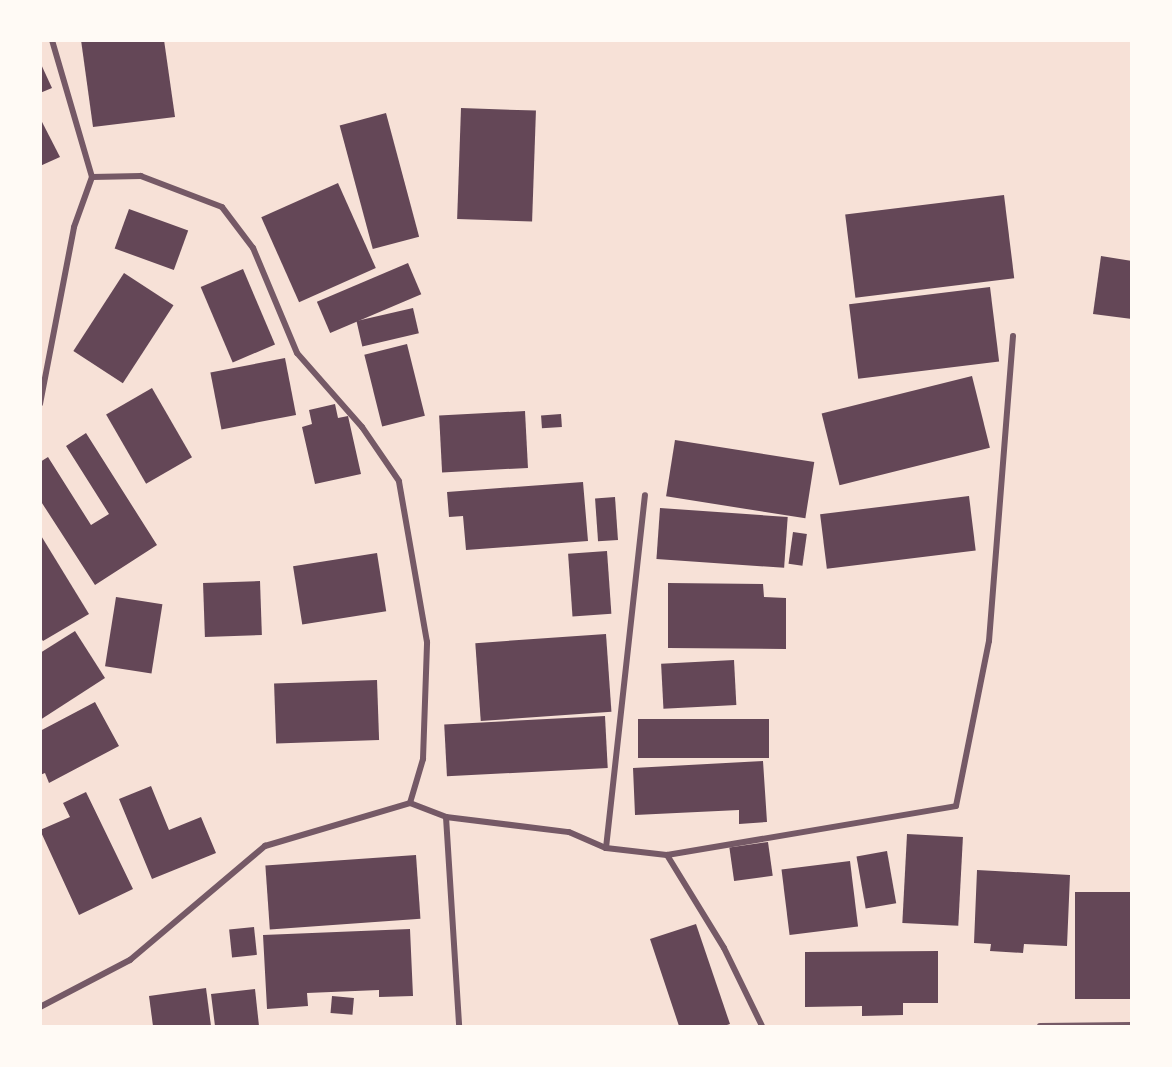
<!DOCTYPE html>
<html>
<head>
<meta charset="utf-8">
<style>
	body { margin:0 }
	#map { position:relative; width:1172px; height:1067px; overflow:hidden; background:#f7e1d7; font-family:"PT Sans Narrow",sans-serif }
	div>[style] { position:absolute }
	.building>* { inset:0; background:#644757; transform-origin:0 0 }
	.minor>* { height:6px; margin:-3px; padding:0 3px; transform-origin:3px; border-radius:3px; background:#755966 }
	span { translate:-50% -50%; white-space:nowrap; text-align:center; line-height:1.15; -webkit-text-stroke:6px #fffaf5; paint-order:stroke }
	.frame { position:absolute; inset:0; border:42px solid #fffaf5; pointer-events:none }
</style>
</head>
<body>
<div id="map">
	<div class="building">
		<div style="clip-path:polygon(81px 40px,164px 40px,175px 117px,93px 127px)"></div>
		<div style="clip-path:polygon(40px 62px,52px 88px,40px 93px)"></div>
		<div style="left:461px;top:108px;width:75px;height:111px;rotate:2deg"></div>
		<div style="left:386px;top:113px;width:128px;height:48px;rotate:75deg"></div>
		<div style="clip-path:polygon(40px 118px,60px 157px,40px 166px)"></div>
		<div style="left:338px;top:183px;width:93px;height:84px;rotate:66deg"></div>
		<div style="left:1004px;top:195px;width:84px;height:160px;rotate:83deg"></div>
		<div style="left:129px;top:209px;width:63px;height:42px;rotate:20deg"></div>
		<div style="clip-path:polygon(1101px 256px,1132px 261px,1132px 319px,1093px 314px)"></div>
		<div style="left:408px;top:263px;width:34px;height:99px;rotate:67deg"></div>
		<div style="left:243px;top:269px;width:82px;height:46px;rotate:67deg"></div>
		<div style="left:124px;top:273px;width:59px;height:93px;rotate:33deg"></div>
		<div style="left:990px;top:287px;width:75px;height:142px;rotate:83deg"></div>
		<div style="left:413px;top:308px;width:26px;height:58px;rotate:77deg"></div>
		<div style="left:407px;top:344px;width:74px;height:44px;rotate:76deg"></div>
		<div style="left:285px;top:358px;width:58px;height:76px;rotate:79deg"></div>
		<div style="left:972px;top:376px;width:74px;height:155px;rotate:76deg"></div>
		<div style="left:152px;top:388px;width:80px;height:53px;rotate:60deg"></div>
		<div style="clip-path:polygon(335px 404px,338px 418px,348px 416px,361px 474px,315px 484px,302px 427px,312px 424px,309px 410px)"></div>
		<div style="left:525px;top:411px;width:57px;height:86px;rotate:87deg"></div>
		<div style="left:561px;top:414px;width:13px;height:20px;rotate:86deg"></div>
		<div style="clip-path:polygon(86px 433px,157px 545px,95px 585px,40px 500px,40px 462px,48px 457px,91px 525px,109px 514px,66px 446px)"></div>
		<div style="left:675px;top:440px;width:141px;height:57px;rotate:9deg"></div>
		<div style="clip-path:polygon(583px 482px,588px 541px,466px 550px,463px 516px,449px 517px,447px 492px)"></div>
		<div style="left:969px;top:496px;width:55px;height:150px;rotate:83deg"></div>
		<div style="left:615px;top:497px;width:43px;height:20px;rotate:86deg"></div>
		<div style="left:660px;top:508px;width:128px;height:51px;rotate:4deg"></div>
		<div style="left:793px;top:532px;width:14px;height:32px;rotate:8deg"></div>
		<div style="clip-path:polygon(40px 534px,89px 614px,43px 641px,40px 637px)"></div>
		<div style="left:607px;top:551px;width:63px;height:39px;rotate:86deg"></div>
		<div style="left:377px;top:553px;width:59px;height:85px;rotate:81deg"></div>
		<div style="left:260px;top:581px;width:54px;height:57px;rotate:88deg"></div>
		<div style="clip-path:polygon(668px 583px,763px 584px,764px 597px,786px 598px,786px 649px,668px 648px)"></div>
		<div style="left:116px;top:597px;width:47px;height:70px;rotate:9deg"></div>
		<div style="clip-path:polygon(75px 631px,105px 678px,40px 720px,40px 653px)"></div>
		<div style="left:606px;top:634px;width:78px;height:131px;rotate:86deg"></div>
		<div style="left:734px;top:660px;width:45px;height:73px;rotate:87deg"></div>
		<div style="left:377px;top:680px;width:60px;height:103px;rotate:88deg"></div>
		<div style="clip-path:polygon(95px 702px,119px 746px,49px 783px,45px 773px,40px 775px,40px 731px)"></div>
		<div style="left:605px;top:716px;width:52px;height:161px;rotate:87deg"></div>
		<div style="left:638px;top:719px;width:131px;height:39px"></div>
		<div style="clip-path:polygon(763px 761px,767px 822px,739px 824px,739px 810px,635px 815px,633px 768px)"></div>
		<div style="clip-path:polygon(151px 786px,169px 830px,201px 817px,216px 853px,152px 879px,119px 799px)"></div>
		<div style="clip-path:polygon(86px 792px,133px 889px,79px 915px,40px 830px,70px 817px,63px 803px)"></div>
		<div style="left:907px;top:834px;width:56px;height:89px;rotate:3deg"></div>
		<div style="left:768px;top:842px;width:34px;height:39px;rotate:82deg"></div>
		<div style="left:887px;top:851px;width:53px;height:31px;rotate:80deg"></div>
		<div style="left:416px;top:855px;width:64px;height:151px;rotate:86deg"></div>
		<div style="left:850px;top:861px;width:66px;height:69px;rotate:83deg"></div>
		<div style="clip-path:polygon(977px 870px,1070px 875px,1067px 946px,1024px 944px,1023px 953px,990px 951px,991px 944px,974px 943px)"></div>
		<div style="left:1075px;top:892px;width:57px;height:107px"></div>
		<div style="clip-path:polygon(696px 924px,730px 1024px,724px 1026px,679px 1026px,650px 939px)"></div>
		<div style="left:254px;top:927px;width:28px;height:25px;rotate:84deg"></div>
		<div style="clip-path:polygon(410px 929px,413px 996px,379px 997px,379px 990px,307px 993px,308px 1006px,267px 1009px,263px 935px)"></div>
		<div style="clip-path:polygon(938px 951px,938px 1003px,903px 1003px,903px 1015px,862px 1016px,862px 1006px,805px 1007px,805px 952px)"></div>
		<div style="clip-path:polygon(206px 988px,211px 1026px,153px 1026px,149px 996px)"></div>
		<div style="clip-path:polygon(255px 989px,259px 1026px,215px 1026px,211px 994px)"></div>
		<div style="left:332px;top:996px;width:22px;height:17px;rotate:5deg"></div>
	</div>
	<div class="minor">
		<div style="left:40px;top:404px;width:180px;rotate:-79.1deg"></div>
		<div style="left:74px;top:227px;width:53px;rotate:-70.2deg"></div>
		<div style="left:92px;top:177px;width:143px;rotate:-106.3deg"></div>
		<div style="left:410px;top:803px;width:39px;rotate:21deg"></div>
		<div style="left:446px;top:817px;width:209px;rotate:86.4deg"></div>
		<div style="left:446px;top:817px;width:124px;rotate:7deg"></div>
		<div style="left:569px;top:832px;width:40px;rotate:23.4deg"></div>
		<div style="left:606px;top:848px;width:61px;rotate:6.5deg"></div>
		<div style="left:667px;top:855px;width:109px;rotate:58.5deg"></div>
		<div style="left:724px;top:948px;width:87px;rotate:64deg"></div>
		<div style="left:606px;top:848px;width:355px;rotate:-83.7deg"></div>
		<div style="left:667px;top:855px;width:293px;rotate:-9.6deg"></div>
		<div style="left:956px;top:806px;width:168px;rotate:-78.7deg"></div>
		<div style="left:989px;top:641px;width:306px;rotate:-85.5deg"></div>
		<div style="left:40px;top:1007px;width:102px;rotate:-27.6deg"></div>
		<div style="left:130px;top:960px;width:177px;rotate:-40.2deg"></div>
		<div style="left:265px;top:846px;width:151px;rotate:-16.5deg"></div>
		<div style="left:410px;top:803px;width:46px;rotate:-73.5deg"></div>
		<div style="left:423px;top:759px;width:117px;rotate:-88deg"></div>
		<div style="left:427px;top:642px;width:163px;rotate:-99.9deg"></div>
		<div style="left:399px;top:481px;width:65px;rotate:-124.4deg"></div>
		<div style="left:362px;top:427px;width:98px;rotate:-131.3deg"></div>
		<div style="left:297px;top:353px;width:114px;rotate:-112.7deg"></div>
		<div style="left:253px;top:248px;width:51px;rotate:-127.1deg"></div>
		<div style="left:222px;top:207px;width:87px;rotate:-159.1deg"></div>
		<div style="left:141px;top:176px;width:49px;rotate:178.8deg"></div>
		<div style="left:1040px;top:1026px;width:92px;rotate:-0.6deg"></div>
	</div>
	<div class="frame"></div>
</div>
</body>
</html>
